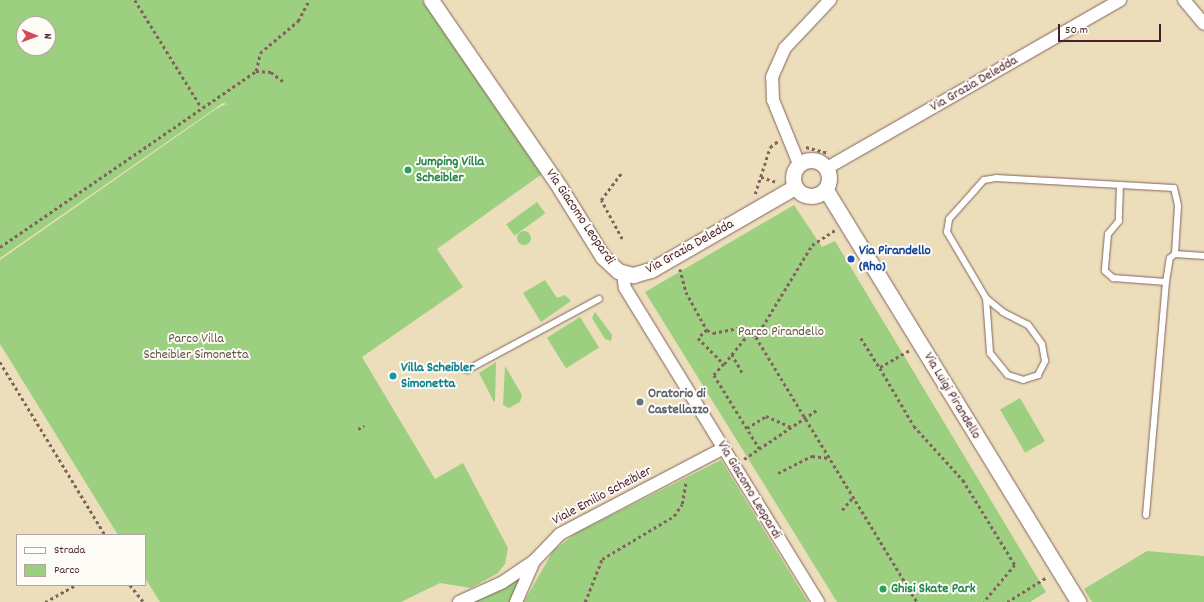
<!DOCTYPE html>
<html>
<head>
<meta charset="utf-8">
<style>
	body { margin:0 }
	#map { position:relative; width:1204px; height:602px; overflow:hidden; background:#ecdebb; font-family:Dekko,sans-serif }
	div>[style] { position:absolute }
	.green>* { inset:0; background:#9ccf7f; transform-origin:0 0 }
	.round { border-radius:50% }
	.path>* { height:2.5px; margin-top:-1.25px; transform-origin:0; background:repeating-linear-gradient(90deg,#83625d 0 3px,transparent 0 6px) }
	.roads { filter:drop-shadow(0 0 1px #83625d) drop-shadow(0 0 1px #83625d) }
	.service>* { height:6px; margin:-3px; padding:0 3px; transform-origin:3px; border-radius:3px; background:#fff }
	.minor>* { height:12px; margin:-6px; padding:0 6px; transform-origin:6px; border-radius:6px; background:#fff }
	.tertiary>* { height:15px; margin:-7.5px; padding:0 7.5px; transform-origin:7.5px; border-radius:7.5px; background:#fff }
	.tertiary>.ring { margin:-7.5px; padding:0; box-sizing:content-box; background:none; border:15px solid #fff; border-radius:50% }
	.dots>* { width:11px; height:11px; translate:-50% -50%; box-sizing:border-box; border:2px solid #fdfcf7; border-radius:50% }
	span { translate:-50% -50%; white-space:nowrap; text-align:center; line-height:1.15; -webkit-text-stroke:4px #fdfcf7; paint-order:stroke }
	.street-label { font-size:14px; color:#4a1f2b }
	.leisure-label { font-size:14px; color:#27864d; font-weight:700 }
	.left { translate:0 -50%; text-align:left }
	.transit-label { font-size:14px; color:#164399; font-weight:700 }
	.park-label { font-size:14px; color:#635444 }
	.culture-label { font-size:14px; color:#0d838f; font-weight:700 }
	.worship-label { font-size:14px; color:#5b616d; font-weight:700 }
	.legend { position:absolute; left:16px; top:534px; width:130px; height:52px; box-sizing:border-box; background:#fdfcf7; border:1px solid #b5a4a5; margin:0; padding:5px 7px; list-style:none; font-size:12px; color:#4a1f2b }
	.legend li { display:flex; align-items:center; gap:8px; height:20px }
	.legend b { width:20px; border:1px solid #b5a4a5 }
	.north { position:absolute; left:16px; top:16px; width:40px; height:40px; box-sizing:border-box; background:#fdfcf7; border:1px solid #b5a4a5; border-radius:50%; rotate:91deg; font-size:11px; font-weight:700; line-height:16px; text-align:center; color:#4a1f2b }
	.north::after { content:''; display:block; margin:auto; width:14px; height:18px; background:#d1495b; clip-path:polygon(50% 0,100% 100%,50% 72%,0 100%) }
	.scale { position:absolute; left:1058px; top:24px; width:103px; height:18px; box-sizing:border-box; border:2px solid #4a1f2b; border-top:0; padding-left:5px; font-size:12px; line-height:14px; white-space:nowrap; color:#4a1f2b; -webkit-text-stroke:3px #fdfcf7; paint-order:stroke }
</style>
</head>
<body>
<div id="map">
	<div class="green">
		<div style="clip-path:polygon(evenodd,0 0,422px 0,542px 174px,437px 249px,463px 287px,362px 357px,435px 479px,463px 463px,508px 548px,505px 564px,498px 573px,471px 588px,440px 583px,401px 602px,160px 602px,145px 578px,145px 535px,118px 535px,0 344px,0 260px,216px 109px,226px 104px,235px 106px,223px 103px,0 258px,0 0,24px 24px,48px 24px,48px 48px,24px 48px,24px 24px)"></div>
		<div style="left:537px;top:202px;width:14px;height:38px;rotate:54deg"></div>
		<div style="clip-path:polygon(794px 205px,822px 247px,835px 241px,1046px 592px,1030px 602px,837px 602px,645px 292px)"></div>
		<div class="round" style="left:517px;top:231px;width:14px;height:14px"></div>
		<div style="clip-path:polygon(545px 280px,557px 298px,565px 295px,571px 301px,541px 322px,523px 293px)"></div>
		<div style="clip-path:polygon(595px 312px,612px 335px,611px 341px,605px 339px,592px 318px)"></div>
		<div style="left:580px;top:317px;width:36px;height:39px;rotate:58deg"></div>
		<div style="clip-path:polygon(496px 362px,495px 401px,494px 402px,479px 373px)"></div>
		<div style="clip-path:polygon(505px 366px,522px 395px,520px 402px,509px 408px,503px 405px)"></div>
		<div style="left:1020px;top:398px;width:50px;height:23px;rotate:60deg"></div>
		<div style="clip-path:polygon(721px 460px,808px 602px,524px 602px,553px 551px,576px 533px)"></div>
		<div style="clip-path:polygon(1147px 551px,1204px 556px,1204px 602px,1092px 602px,1084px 589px)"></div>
		<div style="clip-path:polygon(525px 573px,510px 602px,471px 602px)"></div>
	</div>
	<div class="path">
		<div style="left:135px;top:0;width:126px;rotate:58.3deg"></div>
		<div style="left:256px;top:71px;width:15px;rotate:4deg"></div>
		<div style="left:271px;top:72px;width:16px;rotate:38deg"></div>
		<div style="left:806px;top:147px;width:23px;rotate:15deg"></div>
		<div style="left:761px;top:177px;width:16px;rotate:18deg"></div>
		<div style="left:755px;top:194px;width:49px;rotate:-72.3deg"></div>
		<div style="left:770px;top:147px;width:10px;rotate:-37deg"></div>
		<div style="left:622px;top:239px;width:44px;rotate:-118.3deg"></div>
		<div style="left:601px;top:200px;width:36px;rotate:-53deg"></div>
		<div style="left:0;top:247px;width:311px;rotate:-34.5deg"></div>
		<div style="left:256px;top:71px;width:18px;rotate:-77deg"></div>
		<div style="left:260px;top:53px;width:50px;rotate:-40.1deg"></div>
		<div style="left:298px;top:21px;width:24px;rotate:-62deg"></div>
		<div style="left:680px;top:269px;width:24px;rotate:75deg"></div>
		<div style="left:686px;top:292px;width:43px;rotate:61.1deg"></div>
		<div style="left:707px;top:330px;width:7px;rotate:27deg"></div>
		<div style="left:713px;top:333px;width:31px;rotate:-11deg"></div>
		<div style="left:743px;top:327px;width:16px;rotate:38deg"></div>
		<div style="left:756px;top:337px;width:108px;rotate:-58.7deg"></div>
		<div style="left:812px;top:245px;width:27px;rotate:-33deg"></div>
		<div style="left:707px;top:330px;width:12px;rotate:138deg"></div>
		<div style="left:698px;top:338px;width:37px;rotate:45deg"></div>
		<div style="left:724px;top:364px;width:15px;rotate:132deg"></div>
		<div style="left:714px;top:375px;width:86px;rotate:58.3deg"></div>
		<div style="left:756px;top:337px;width:310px;rotate:58.7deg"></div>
		<div style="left:861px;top:338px;width:36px;rotate:58deg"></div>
		<div style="left:909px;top:351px;width:34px;rotate:150deg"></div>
		<div style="left:880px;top:368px;width:67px;rotate:59.6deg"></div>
		<div style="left:914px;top:426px;width:73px;rotate:47.8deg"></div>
		<div style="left:963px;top:480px;width:100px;rotate:58.5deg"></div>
		<div style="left:1015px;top:565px;width:48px;rotate:130deg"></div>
		<div style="left:732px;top:354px;width:23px;rotate:61deg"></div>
		<div style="left:0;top:362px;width:202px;rotate:58.7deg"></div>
		<div style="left:724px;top:364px;width:41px;rotate:-50.9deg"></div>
		<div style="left:747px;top:428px;width:22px;rotate:-32deg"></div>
		<div style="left:766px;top:416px;width:27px;rotate:24deg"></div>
		<div style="left:358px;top:429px;width:7px;rotate:-27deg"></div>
		<div style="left:744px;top:459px;width:89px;rotate:-34deg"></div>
		<div style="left:778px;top:473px;width:38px;rotate:-27deg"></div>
		<div style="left:812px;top:456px;width:17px;rotate:7deg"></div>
		<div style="left:842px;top:510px;width:17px;rotate:-50deg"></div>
		<div style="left:130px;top:585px;width:22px;rotate:51deg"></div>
		<div style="left:45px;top:602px;width:35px;rotate:-29deg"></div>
		<div style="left:585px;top:602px;width:46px;rotate:-68.4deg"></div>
		<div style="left:602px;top:559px;width:84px;rotate:-30.8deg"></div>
		<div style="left:674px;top:516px;width:14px;rotate:-56deg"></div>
		<div style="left:682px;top:504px;width:22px;rotate:-80deg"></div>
		<div style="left:1007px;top:602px;width:47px;rotate:-32deg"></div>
	</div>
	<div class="roads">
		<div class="service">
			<div style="left:1120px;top:185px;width:36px;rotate:92deg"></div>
			<div style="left:1119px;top:221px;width:17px;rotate:130deg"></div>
			<div style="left:1108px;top:234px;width:37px;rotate:95deg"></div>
			<div style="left:1105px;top:271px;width:11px;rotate:41deg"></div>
			<div style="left:1113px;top:278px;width:53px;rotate:4.3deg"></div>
			<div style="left:986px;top:298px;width:55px;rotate:85.8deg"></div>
			<div style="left:990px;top:353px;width:28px;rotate:51deg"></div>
			<div style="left:1008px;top:375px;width:16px;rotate:18deg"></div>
			<div style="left:1023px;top:380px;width:16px;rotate:-18deg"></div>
			<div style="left:1038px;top:375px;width:16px;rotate:-63deg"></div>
			<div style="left:1045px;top:361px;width:17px;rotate:-100deg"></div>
			<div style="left:1042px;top:344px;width:24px;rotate:-126deg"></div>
			<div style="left:1028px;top:325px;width:28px;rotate:-153deg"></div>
			<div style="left:1003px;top:312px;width:22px;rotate:-141deg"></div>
			<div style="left:986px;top:298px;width:77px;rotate:-120.6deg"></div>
			<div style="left:947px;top:232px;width:13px;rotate:-81deg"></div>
			<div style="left:949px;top:219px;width:38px;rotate:-48deg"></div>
			<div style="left:974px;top:191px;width:15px;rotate:-48deg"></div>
			<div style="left:984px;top:180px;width:12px;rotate:-9deg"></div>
			<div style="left:996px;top:178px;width:178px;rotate:3.2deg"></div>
			<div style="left:1174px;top:188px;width:18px;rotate:77deg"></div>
			<div style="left:1178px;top:206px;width:48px;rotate:93.6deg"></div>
			<div style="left:1175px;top:254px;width:29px;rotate:4deg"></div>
			<div style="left:467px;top:370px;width:150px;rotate:-28.3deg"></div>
			<div style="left:1146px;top:515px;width:234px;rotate:-85.1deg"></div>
			<div style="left:1166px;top:282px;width:24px;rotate:-81deg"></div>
			<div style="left:1170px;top:258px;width:6px;rotate:-39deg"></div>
		</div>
		<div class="minor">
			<div style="left:1184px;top:0;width:31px;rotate:50deg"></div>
			<div style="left:799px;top:164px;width:69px;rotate:-112.1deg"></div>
			<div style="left:773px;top:100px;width:23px;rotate:-92deg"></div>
			<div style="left:772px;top:77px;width:32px;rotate:-66deg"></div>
			<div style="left:785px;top:48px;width:66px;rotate:-46.8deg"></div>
			<div style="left:827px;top:168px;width:338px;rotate:-29.8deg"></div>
			<div style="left:623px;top:274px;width:14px;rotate:82deg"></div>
			<div style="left:625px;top:288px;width:369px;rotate:58.4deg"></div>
			<div style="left:459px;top:602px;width:48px;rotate:-24.4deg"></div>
			<div style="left:503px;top:582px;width:37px;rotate:-34deg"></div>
			<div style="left:534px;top:561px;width:37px;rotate:-46deg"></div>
			<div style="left:560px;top:534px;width:185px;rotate:-27.7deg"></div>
			<div style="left:516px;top:602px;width:45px;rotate:-66.3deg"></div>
		</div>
		<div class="tertiary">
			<div style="left:431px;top:0;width:228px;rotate:55.5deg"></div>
			<div style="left:560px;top:188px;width:81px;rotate:58.1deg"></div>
			<div style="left:603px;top:257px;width:21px;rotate:43deg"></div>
			<div style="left:618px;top:271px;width:16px;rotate:15deg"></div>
			<div style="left:633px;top:275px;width:19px;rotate:-16deg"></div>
			<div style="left:651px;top:270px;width:166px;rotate:-30deg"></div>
			<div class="ring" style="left:793px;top:160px;width:21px;height:21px"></div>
			<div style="left:826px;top:190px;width:483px;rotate:58.5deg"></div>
		</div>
	</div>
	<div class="dots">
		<div style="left:408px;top:170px;background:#2e9e5b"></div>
		<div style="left:851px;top:259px;background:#1a4fb4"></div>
		<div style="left:393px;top:376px;background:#0f9aa8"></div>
		<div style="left:640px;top:402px;background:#6b7280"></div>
		<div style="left:883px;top:589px;background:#2e9e5b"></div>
	</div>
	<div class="street-label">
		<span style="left:974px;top:84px;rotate:-30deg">Via Grazia Deledda</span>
		<span style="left:580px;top:217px;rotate:56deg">Via Giacomo Leopardi</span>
		<span style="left:690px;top:247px;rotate:-29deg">Via Grazia Deledda</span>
		<span style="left:952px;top:396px;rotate:59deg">Via Luigi Pirandello</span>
		<span style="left:749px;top:490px;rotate:59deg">Via Giacomo Leopardi</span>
		<span style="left:602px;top:496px;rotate:-28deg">Viale Emilio Scheibler</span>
	</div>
	<div class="leisure-label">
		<span class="left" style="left:416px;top:170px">Jumping Villa<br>Scheibler</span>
		<span class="left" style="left:891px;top:589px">Ghisi Skate Park</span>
	</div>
	<div class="transit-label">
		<span class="left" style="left:859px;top:259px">Via Pirandello<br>(Rho)</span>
	</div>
	<div class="park-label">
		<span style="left:781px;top:332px">Parco Pirandello</span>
		<span style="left:196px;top:347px">Parco Villa<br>Scheibler Simonetta</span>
	</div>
	<div class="culture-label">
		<span class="left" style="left:401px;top:376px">Villa Scheibler<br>Simonetta</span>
	</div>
	<div class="worship-label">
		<span class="left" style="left:648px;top:402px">Oratorio di<br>Castellazzo</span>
	</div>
	<ul class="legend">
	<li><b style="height:5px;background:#fff"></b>Strada</li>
	<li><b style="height:11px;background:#9ccf7f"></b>Parco</li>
	</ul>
	<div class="north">N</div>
	<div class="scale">50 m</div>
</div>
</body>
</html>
